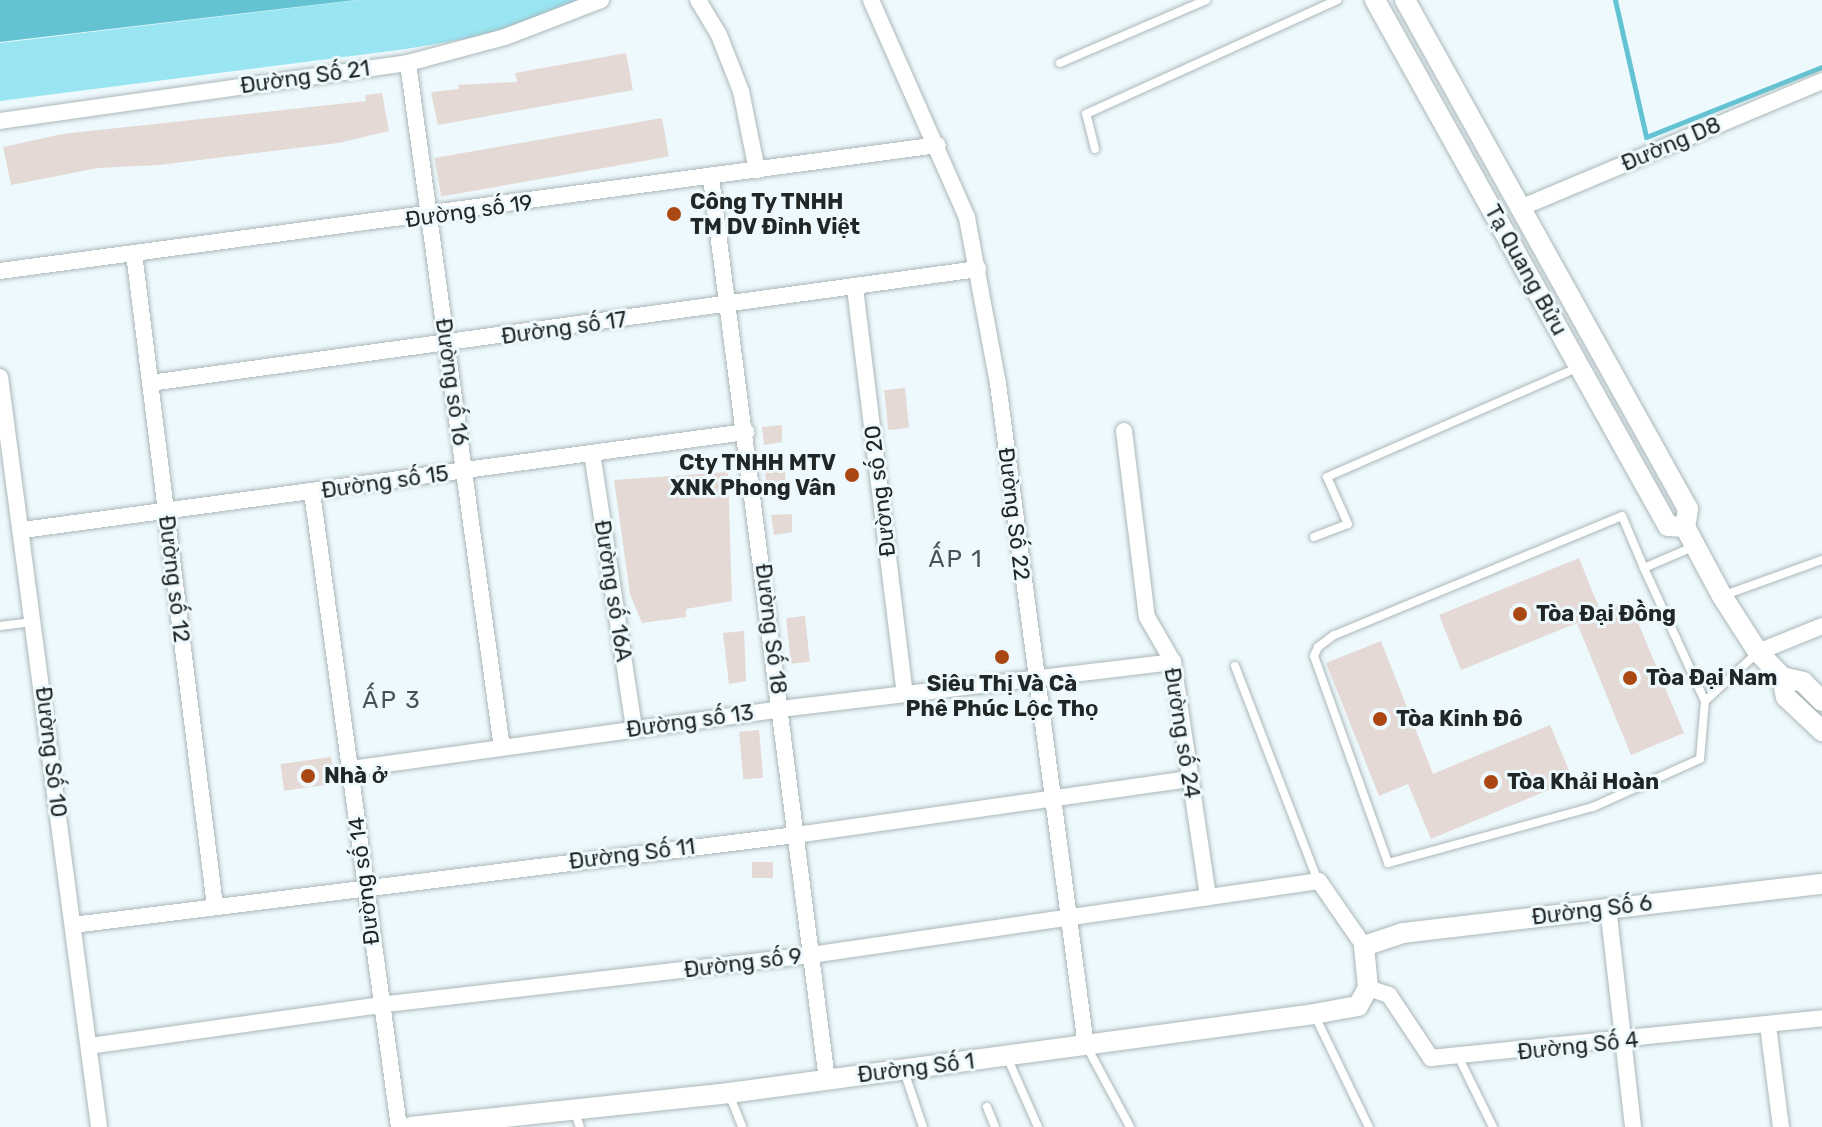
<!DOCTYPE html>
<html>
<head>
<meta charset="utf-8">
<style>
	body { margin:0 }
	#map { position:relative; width:1822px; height:1127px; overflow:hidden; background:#edf9fc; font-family:Rubik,sans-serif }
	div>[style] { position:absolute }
	.green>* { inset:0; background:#99e5f2 }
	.water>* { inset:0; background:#63c3d3 }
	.stream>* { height:5px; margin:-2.5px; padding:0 2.5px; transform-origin:2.5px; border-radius:2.5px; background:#63c3d3 }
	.building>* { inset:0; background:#e4d9d4; transform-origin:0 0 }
	.roads { filter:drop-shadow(0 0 2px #abb7b9) drop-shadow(0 0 2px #abb7b9) }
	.service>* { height:8px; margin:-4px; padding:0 4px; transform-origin:4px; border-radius:4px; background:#fff }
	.minor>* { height:16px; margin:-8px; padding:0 8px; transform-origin:8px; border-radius:8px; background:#fff }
	.tertiary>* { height:20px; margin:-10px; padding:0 10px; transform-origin:10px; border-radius:10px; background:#fff }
	.dots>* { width:22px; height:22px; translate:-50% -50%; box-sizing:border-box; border:4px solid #edf9fc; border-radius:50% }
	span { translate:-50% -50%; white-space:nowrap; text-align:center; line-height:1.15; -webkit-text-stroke:6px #edf9fc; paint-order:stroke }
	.street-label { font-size:22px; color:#212626 }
	.poi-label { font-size:22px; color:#212626; font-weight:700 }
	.left { translate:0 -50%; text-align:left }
	.right { translate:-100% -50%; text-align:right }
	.neighbourhood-label { font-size:24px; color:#495355; letter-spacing:2px }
</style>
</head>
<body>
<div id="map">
	<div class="green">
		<div style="clip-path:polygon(359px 0,586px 0,487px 35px,406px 49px,0 101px,0 43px)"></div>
	</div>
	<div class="water">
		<div style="clip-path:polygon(0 0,356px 0,0 42px)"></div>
	</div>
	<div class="stream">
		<div style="left:1615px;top:0;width:140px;rotate:77.2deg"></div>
		<div style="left:1646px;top:137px;width:189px;rotate:-21.7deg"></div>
	</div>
	<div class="building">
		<div style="clip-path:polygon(626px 53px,633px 90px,438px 125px,431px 92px,459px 89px,458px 85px,517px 82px,515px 73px)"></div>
		<div style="clip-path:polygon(382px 93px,389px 131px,338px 143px,159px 165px,98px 168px,11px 185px,3px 147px,62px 134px,366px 101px,365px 95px)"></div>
		<div style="left:662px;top:118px;width:39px;height:231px;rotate:80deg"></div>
		<div style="left:905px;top:388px;width:40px;height:21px;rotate:84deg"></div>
		<div style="clip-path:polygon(782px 425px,782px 442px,764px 445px,762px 427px)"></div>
		<div style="clip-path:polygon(785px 471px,786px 486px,767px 489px,765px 472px)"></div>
		<div style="clip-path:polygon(728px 472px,732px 601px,686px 609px,686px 617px,642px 623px,630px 594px,614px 480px)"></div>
		<div style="clip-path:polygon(792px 514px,792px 532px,774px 535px,771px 515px)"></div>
		<div style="clip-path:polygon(1579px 558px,1601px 613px,1629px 601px,1684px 733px,1631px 755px,1577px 623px,1461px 670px,1439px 615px)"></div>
		<div style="left:805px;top:616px;width:46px;height:19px;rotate:84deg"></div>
		<div style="clip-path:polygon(744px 631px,746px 681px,729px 684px,723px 633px)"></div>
		<div style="clip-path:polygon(1381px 641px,1433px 774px,1550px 725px,1573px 780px,1431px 839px,1408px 784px,1379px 796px,1326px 663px)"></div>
		<div style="left:759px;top:730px;width:48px;height:20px;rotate:85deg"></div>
		<div style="left:331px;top:757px;width:27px;height:51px;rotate:82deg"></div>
		<div style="left:773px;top:862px;width:16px;height:21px;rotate:90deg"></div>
	</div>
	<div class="roads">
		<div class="service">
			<div style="left:1060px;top:63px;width:159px;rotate:-23.3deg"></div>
			<div style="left:1095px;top:149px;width:36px;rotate:-104deg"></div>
			<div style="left:1086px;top:114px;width:276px;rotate:-24.4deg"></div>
			<div style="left:1314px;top:537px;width:36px;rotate:-21deg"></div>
			<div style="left:1348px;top:524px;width:51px;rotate:-114.1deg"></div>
			<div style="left:1327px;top:477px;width:275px;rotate:-23.6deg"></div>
			<div style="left:1695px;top:546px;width:56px;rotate:156.7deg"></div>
			<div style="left:1644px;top:568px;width:56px;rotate:-112.9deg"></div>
			<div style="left:1622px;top:516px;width:312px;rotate:157.5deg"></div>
			<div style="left:1334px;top:635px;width:20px;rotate:143deg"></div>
			<div style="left:1318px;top:647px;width:10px;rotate:114deg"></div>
			<div style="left:1314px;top:656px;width:220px;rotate:70.3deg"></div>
			<div style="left:1388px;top:863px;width:213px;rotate:-15.3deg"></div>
			<div style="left:1593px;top:807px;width:117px;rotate:-24.2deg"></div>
			<div style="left:1700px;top:759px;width:58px;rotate:-85.1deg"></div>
			<div style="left:1705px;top:701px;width:69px;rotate:-42.7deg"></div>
			<div style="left:1644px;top:568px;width:146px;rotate:65.4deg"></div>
			<div style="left:1722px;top:596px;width:106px;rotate:-19.8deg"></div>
			<div style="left:0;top:626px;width:35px;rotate:-7deg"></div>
			<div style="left:1235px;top:666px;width:230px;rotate:68.9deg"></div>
			<div style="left:1315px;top:1016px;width:123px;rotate:64.1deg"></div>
			<div style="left:1087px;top:1047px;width:91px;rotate:61.7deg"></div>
			<div style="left:1007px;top:1057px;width:77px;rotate:66.1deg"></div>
			<div style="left:1459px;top:1058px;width:77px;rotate:63.8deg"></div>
			<div style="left:904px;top:1071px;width:59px;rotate:71.3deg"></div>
			<div style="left:729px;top:1094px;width:35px;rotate:68deg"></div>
			<div style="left:987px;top:1107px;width:22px;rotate:68deg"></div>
			<div style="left:574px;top:1110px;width:18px;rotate:71deg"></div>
		</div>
		<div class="minor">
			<div style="left:698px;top:0;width:41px;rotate:59deg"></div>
			<div style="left:719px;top:35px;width:60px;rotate:68.6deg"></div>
			<div style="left:741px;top:91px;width:81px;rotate:78.6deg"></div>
			<div style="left:871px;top:0;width:238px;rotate:66.2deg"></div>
			<div style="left:967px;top:218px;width:169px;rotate:79.4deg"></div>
			<div style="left:998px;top:384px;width:668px;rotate:82.43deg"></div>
			<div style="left:408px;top:63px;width:691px;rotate:82.19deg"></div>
			<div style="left:0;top:121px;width:412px;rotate:-8.1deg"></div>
			<div style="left:408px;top:63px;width:100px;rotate:-15deg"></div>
			<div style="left:505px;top:37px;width:103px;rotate:-21.1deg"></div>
			<div style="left:711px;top:178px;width:909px;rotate:82.67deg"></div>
			<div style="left:1520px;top:208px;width:328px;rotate:-22.8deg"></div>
			<div style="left:134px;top:253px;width:658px;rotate:82.93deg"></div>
			<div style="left:0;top:271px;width:946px;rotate:-7.65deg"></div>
			<div style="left:855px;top:288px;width:409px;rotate:83deg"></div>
			<div style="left:0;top:377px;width:757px;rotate:82.48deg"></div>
			<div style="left:150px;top:383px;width:836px;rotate:-7.84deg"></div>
			<div style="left:1124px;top:431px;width:187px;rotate:83deg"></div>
			<div style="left:1147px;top:617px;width:52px;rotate:60deg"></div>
			<div style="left:1173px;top:662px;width:238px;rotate:81.5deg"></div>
			<div style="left:592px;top:453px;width:279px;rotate:81.3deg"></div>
			<div style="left:312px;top:492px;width:641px;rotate:82.2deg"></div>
			<div style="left:23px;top:530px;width:730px;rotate:-7.72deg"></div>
			<div style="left:1758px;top:652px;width:69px;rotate:-22.1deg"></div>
			<div style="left:350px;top:769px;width:434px;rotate:-7.9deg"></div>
			<div style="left:780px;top:709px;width:396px;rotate:-6.8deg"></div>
			<div style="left:1608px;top:907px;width:221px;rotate:83.5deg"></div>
			<div style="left:73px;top:925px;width:729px;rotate:-7.1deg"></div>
			<div style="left:796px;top:835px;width:398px;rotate:-8.1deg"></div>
			<div style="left:1368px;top:988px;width:22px;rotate:18deg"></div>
			<div style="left:1389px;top:995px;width:76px;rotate:56.3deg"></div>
			<div style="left:1431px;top:1058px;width:393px;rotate:-5.8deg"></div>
			<div style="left:1768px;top:1026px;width:102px;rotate:82.7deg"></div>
			<div style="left:89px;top:1046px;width:293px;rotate:-8deg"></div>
			<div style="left:379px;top:1005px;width:435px;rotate:-6.6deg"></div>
			<div style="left:811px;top:955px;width:513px;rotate:-8.29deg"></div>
			<div style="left:1319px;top:881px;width:79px;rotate:55.3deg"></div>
		</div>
		<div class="tertiary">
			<div style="left:1375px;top:0;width:602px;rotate:60.88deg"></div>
			<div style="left:1668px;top:526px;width:17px;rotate:3deg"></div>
			<div style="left:1405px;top:0;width:582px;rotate:60.93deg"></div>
			<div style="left:1688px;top:509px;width:18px;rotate:99deg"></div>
			<div style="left:1685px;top:527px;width:78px;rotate:61.8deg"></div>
			<div style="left:1722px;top:596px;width:67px;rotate:57.3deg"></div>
			<div style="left:1758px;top:652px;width:35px;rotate:46deg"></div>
			<div style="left:1782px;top:677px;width:22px;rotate:13deg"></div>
			<div style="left:1803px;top:682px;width:27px;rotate:45deg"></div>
			<div style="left:1782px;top:677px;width:20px;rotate:79deg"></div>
			<div style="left:1786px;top:697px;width:50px;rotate:43.4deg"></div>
			<div style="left:411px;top:1127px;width:320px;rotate:-6.1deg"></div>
			<div style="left:729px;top:1093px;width:590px;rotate:-7.69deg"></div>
			<div style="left:1314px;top:1014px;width:45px;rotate:-10.3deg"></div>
			<div style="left:1358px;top:1006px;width:21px;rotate:-61deg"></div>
			<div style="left:1368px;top:988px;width:42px;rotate:-95.4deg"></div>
			<div style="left:1364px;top:946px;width:41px;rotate:-18.4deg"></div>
			<div style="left:1403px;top:933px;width:422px;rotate:-6.7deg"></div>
		</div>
	</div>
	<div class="dots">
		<div style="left:674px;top:214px;background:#ab4712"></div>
		<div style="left:852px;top:475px;background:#ab4712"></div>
		<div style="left:1520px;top:614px;background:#ab4712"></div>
		<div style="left:1002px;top:657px;background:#ab4712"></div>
		<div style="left:1630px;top:678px;background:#ab4712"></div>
		<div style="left:1380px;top:719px;background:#ab4712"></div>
		<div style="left:308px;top:776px;background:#ab4712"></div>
		<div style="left:1491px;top:782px;background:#ab4712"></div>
	</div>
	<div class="street-label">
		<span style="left:305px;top:77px;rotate:-8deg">Đường Số 21</span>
		<span style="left:1671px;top:144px;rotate:-23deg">Đường D8</span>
		<span style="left:469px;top:211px;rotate:-8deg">Đường số 19</span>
		<span style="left:1526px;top:270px;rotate:61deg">Tạ Quang Bửu</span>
		<span style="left:564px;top:328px;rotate:-8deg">Đường số 17</span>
		<span style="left:452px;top:382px;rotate:82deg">Đường số 16</span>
		<span style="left:385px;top:482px;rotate:-8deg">Đường số 15</span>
		<span style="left:880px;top:491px;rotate:-97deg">Đường số 20</span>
		<span style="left:1014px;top:514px;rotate:83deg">Đường Số 22</span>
		<span style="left:174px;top:579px;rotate:83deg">Đường số 12</span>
		<span style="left:613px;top:591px;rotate:81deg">Đường số 16A</span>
		<span style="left:771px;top:629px;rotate:83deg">Đường Số 18</span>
		<span style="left:690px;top:721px;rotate:-8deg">Đường số 13</span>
		<span style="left:1182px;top:733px;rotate:81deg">Đường số 24</span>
		<span style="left:51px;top:752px;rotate:83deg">Đường Số 10</span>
		<span style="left:632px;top:854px;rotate:-7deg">Đường Số 11</span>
		<span style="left:364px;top:881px;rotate:-97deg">Đường số 14</span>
		<span style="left:1592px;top:910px;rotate:-7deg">Đường Số 6</span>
		<span style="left:743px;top:963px;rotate:-7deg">Đường số 9</span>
		<span style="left:1578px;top:1046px;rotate:-6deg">Đường Số 4</span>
		<span style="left:916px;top:1068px;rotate:-7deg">Đường Số 1</span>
	</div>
	<div class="poi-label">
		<span class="left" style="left:690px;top:214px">Công Ty TNHH<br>TM DV Đỉnh Việt</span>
		<span class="right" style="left:836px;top:475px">Cty TNHH MTV<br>XNK Phong Vân</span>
		<span class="left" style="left:1536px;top:614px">Tòa Đại Đồng</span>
		<span class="left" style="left:1646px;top:678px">Tòa Đại Nam</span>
		<span style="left:1002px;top:696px">Siêu Thị Và Cà<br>Phê Phúc Lộc Thọ</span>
		<span class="left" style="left:1396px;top:719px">Tòa Kinh Đô</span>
		<span class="left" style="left:324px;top:776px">Nhà ở</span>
		<span class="left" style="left:1507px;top:782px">Tòa Khải Hoàn</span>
	</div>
	<div class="neighbourhood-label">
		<span style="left:956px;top:560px">ẤP 1</span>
		<span style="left:392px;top:701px">ẤP 3</span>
	</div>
</div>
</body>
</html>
